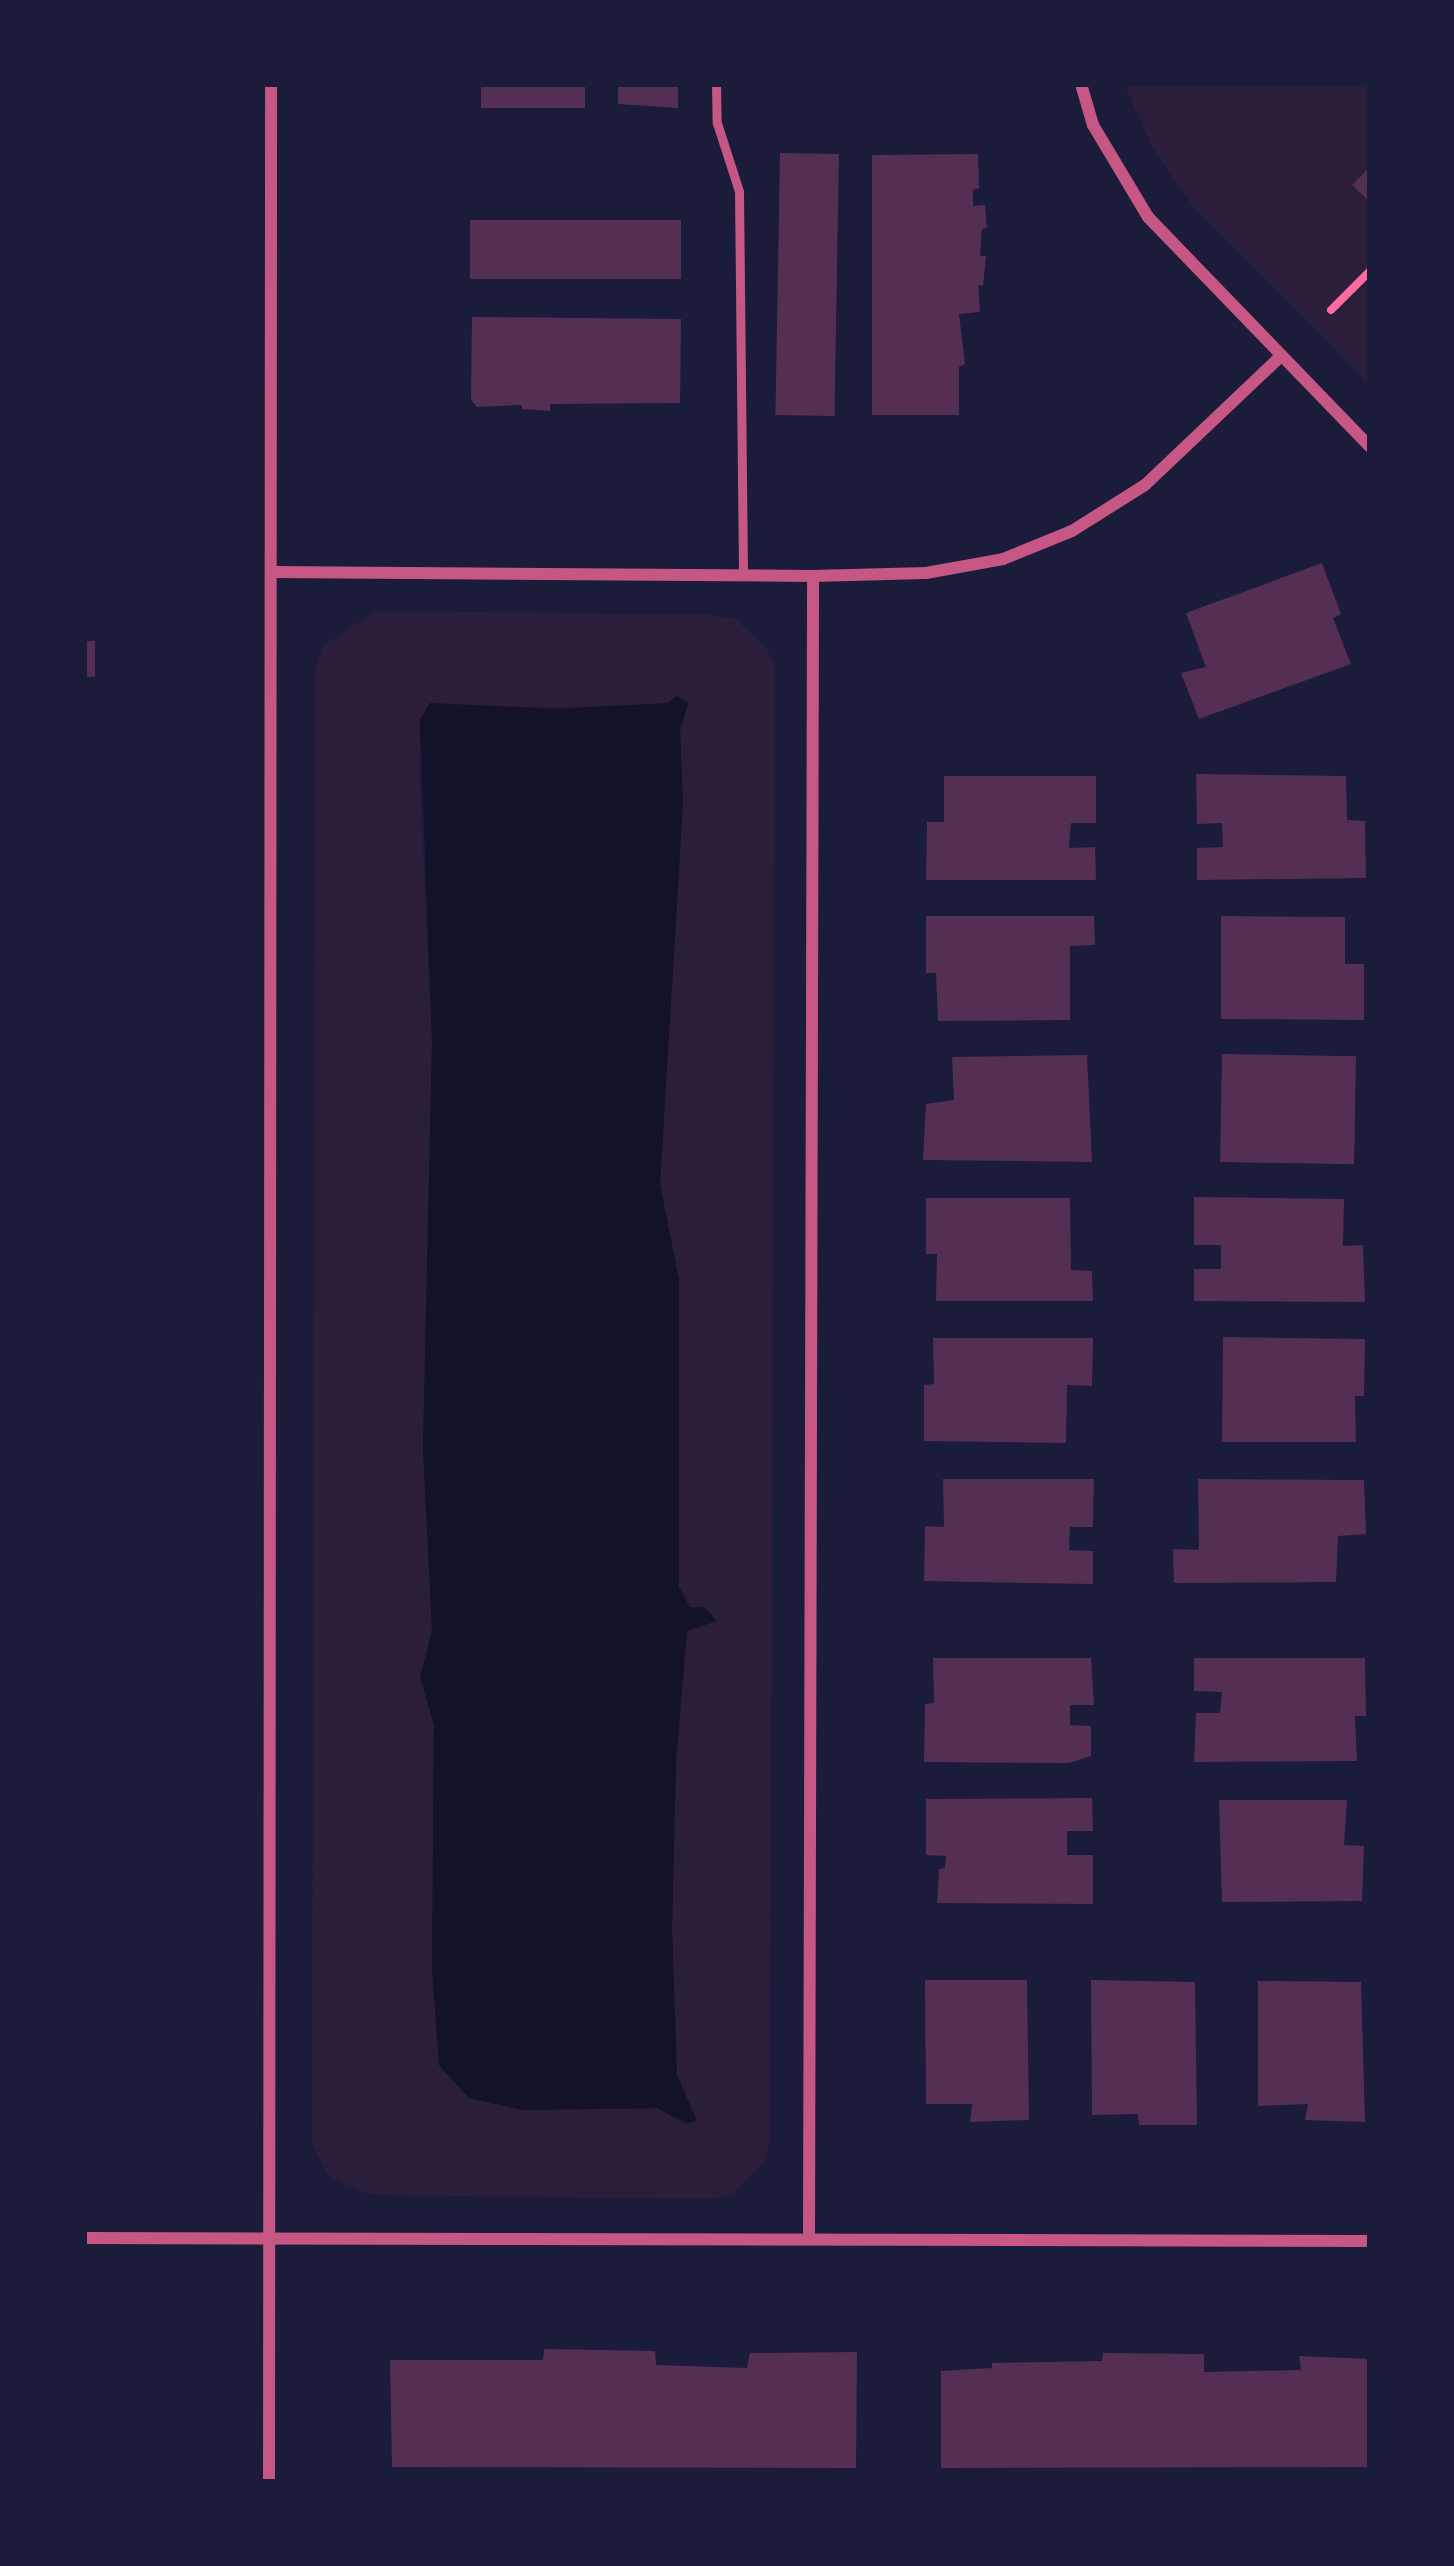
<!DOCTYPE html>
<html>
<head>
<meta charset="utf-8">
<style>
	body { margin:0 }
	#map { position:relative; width:1454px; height:2566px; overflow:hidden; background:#1b1b3a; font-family:"Fira Sans Condensed",sans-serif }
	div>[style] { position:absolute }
	.green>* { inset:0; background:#2a1e3b }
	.water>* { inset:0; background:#12122b }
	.building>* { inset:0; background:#542f53; transform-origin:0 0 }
	.path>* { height:8px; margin:-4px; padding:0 4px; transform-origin:4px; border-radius:4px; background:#ff6b9d }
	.service>* { height:9px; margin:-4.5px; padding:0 4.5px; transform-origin:4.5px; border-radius:4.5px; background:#c65784 }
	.minor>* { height:12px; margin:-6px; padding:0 6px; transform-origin:6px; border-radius:6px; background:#c65784 }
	span { translate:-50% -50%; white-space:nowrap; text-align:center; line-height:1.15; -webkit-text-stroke:10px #1b1b3a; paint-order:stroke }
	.frame { position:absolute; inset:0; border:87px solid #1b1b3a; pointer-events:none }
</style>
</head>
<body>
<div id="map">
	<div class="green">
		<div style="clip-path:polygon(1124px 84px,1370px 84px,1370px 167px,1353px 185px,1370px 202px,1370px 385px,1195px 209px,1152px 147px)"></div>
		<div style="clip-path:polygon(evenodd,375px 611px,707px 614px,735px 619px,766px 647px,775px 665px,770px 2142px,764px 2162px,733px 2193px,711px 2199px,370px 2195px,328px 2176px,312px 2144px,315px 670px,323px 646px,375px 611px,430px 703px,491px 710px,688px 703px,680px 731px,683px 803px,660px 1184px,679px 1280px,679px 1588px,690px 1607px,716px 1621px,687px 1630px,676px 1762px,672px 1929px,677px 2075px,696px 2121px,677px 2119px,657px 2108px,523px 2110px,469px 2098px,439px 2065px,432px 1967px,434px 1725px,420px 1677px,432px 1631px,423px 1447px,432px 1042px,419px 764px,420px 720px,430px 703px)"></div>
	</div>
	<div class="water">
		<div style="clip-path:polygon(677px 696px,688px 703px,680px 731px,683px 803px,660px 1184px,679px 1280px,679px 1587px,690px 1607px,704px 1607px,717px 1621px,687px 1631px,676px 1762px,672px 1929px,677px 2075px,697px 2121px,686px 2123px,657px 2108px,523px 2110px,469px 2098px,439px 2065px,432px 1967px,434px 1725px,420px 1677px,432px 1631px,423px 1447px,432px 1042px,420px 720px,430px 703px,561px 709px,668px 703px)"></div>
	</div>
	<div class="building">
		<div style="left:481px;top:84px;width:104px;height:24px"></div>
		<div style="clip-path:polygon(618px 84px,678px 84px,678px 108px,618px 104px)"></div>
		<div style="left:839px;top:154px;width:262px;height:59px;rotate:91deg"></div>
		<div style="clip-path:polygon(978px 154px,979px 188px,973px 190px,973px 206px,985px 205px,987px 228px,982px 229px,980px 256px,986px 256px,983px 286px,978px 285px,980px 312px,959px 314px,965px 364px,959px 367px,959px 415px,872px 415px,872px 155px)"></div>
		<div style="clip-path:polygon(1370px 167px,1370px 202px,1352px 185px)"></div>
		<div style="left:470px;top:220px;width:211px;height:59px"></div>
		<div style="clip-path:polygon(472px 317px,681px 319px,680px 403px,550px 404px,550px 411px,522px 409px,522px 405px,477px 407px,471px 400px)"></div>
		<div style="clip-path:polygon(1322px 563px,1341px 614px,1333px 618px,1351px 664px,1199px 719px,1181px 673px,1206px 667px,1186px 613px)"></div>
		<div style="left:84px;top:641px;width:11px;height:36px"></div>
		<div style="clip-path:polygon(1196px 774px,1346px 776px,1347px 820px,1365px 821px,1366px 878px,1197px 880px,1197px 848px,1223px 847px,1222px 823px,1197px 824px)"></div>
		<div style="clip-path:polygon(944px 776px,1096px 776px,1096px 823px,1071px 823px,1069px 848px,1095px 847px,1096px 880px,926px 880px,927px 822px,944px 822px)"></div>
		<div style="clip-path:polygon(926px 916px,1094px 916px,1095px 945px,1070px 946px,1070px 1020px,938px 1021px,936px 973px,926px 973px)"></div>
		<div style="clip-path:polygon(1221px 916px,1345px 917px,1345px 964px,1364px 964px,1364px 1020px,1221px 1019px)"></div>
		<div style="left:1222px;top:1054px;width:134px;height:108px;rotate:1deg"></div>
		<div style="clip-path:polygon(1087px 1055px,1092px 1162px,923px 1160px,926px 1104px,954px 1100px,952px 1057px)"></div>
		<div style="clip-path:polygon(1194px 1197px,1344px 1199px,1343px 1246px,1363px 1245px,1365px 1302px,1194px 1301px,1194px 1269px,1221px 1269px,1221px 1245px,1194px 1245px)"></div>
		<div style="clip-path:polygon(926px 1198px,1070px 1198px,1071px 1270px,1092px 1271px,1093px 1301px,936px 1301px,937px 1254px,926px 1254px)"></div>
		<div style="clip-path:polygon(1223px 1337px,1365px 1339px,1364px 1396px,1355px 1396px,1356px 1442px,1222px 1442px)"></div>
		<div style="clip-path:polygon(933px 1338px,1093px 1338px,1092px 1386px,1067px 1385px,1066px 1443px,924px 1441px,924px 1385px,934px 1384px)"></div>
		<div style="clip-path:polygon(943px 1479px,1094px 1479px,1093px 1527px,1070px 1527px,1069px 1550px,1093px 1551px,1093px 1584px,924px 1581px,925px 1526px,944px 1527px)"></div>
		<div style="clip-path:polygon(1198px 1479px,1364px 1480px,1366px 1534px,1338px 1536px,1336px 1582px,1174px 1583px,1173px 1549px,1199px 1550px)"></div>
		<div style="clip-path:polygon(933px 1658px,1091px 1658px,1094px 1705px,1070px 1705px,1070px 1725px,1091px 1726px,1091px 1756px,1069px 1763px,924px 1762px,925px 1704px,934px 1703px)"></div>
		<div style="clip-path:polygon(1194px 1658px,1365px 1658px,1366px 1716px,1355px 1716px,1357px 1761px,1194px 1762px,1196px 1713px,1220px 1713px,1222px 1692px,1194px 1691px)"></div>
		<div style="clip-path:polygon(1092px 1798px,1093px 1831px,1067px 1831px,1067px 1855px,1093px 1855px,1093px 1904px,937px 1903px,939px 1869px,945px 1868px,946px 1856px,926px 1855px,926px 1799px)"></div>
		<div style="clip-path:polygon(1219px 1800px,1347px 1800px,1344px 1845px,1364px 1846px,1362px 1901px,1222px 1902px)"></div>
		<div style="clip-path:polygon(925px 1980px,1027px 1980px,1029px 2120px,970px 2122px,972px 2104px,926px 2104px)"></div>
		<div style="clip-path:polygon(1091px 1980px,1195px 1982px,1197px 2125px,1139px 2125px,1138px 2114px,1092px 2115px)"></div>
		<div style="clip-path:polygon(1258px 1981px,1361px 1982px,1365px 2122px,1305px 2120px,1308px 2104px,1258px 2106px)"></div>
		<div style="clip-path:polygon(544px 2349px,655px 2351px,656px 2365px,747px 2368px,750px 2353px,857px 2352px,856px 2468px,392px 2467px,390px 2360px,543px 2360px)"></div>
		<div style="clip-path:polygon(1103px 2353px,1204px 2354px,1204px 2372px,1301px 2370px,1299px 2356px,1370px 2359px,1370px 2467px,941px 2468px,941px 2371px,992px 2368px,992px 2363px,1102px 2361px)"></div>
	</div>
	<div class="path">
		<div style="left:1331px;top:310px;width:55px;rotate:-45deg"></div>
	</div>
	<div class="service">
		<div style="left:716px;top:84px;width:39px;rotate:89deg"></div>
		<div style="left:717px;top:123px;width:71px;rotate:72.1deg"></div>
		<div style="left:739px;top:191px;width:385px;rotate:89.4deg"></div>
	</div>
	<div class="minor">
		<div style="left:1081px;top:84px;width:43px;rotate:73.7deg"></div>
		<div style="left:1093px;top:125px;width:107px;rotate:59.1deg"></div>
		<div style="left:1148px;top:217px;width:320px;rotate:46deg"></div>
		<div style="left:271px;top:572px;width:542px;rotate:0.42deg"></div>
		<div style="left:813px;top:576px;width:113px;rotate:-1.5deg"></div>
		<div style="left:926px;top:573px;width:78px;rotate:-10.3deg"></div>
		<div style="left:1003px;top:559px;width:74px;rotate:-22.1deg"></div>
		<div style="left:1072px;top:531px;width:86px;rotate:-32.2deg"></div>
		<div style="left:1145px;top:485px;width:187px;rotate:-43.5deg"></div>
		<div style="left:84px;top:2238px;width:1286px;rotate:0.13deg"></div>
		<div style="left:809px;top:2239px;width:1663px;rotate:-89.86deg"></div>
		<div style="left:269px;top:2482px;width:2398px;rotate:-89.95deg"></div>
	</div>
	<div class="frame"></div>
</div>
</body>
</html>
